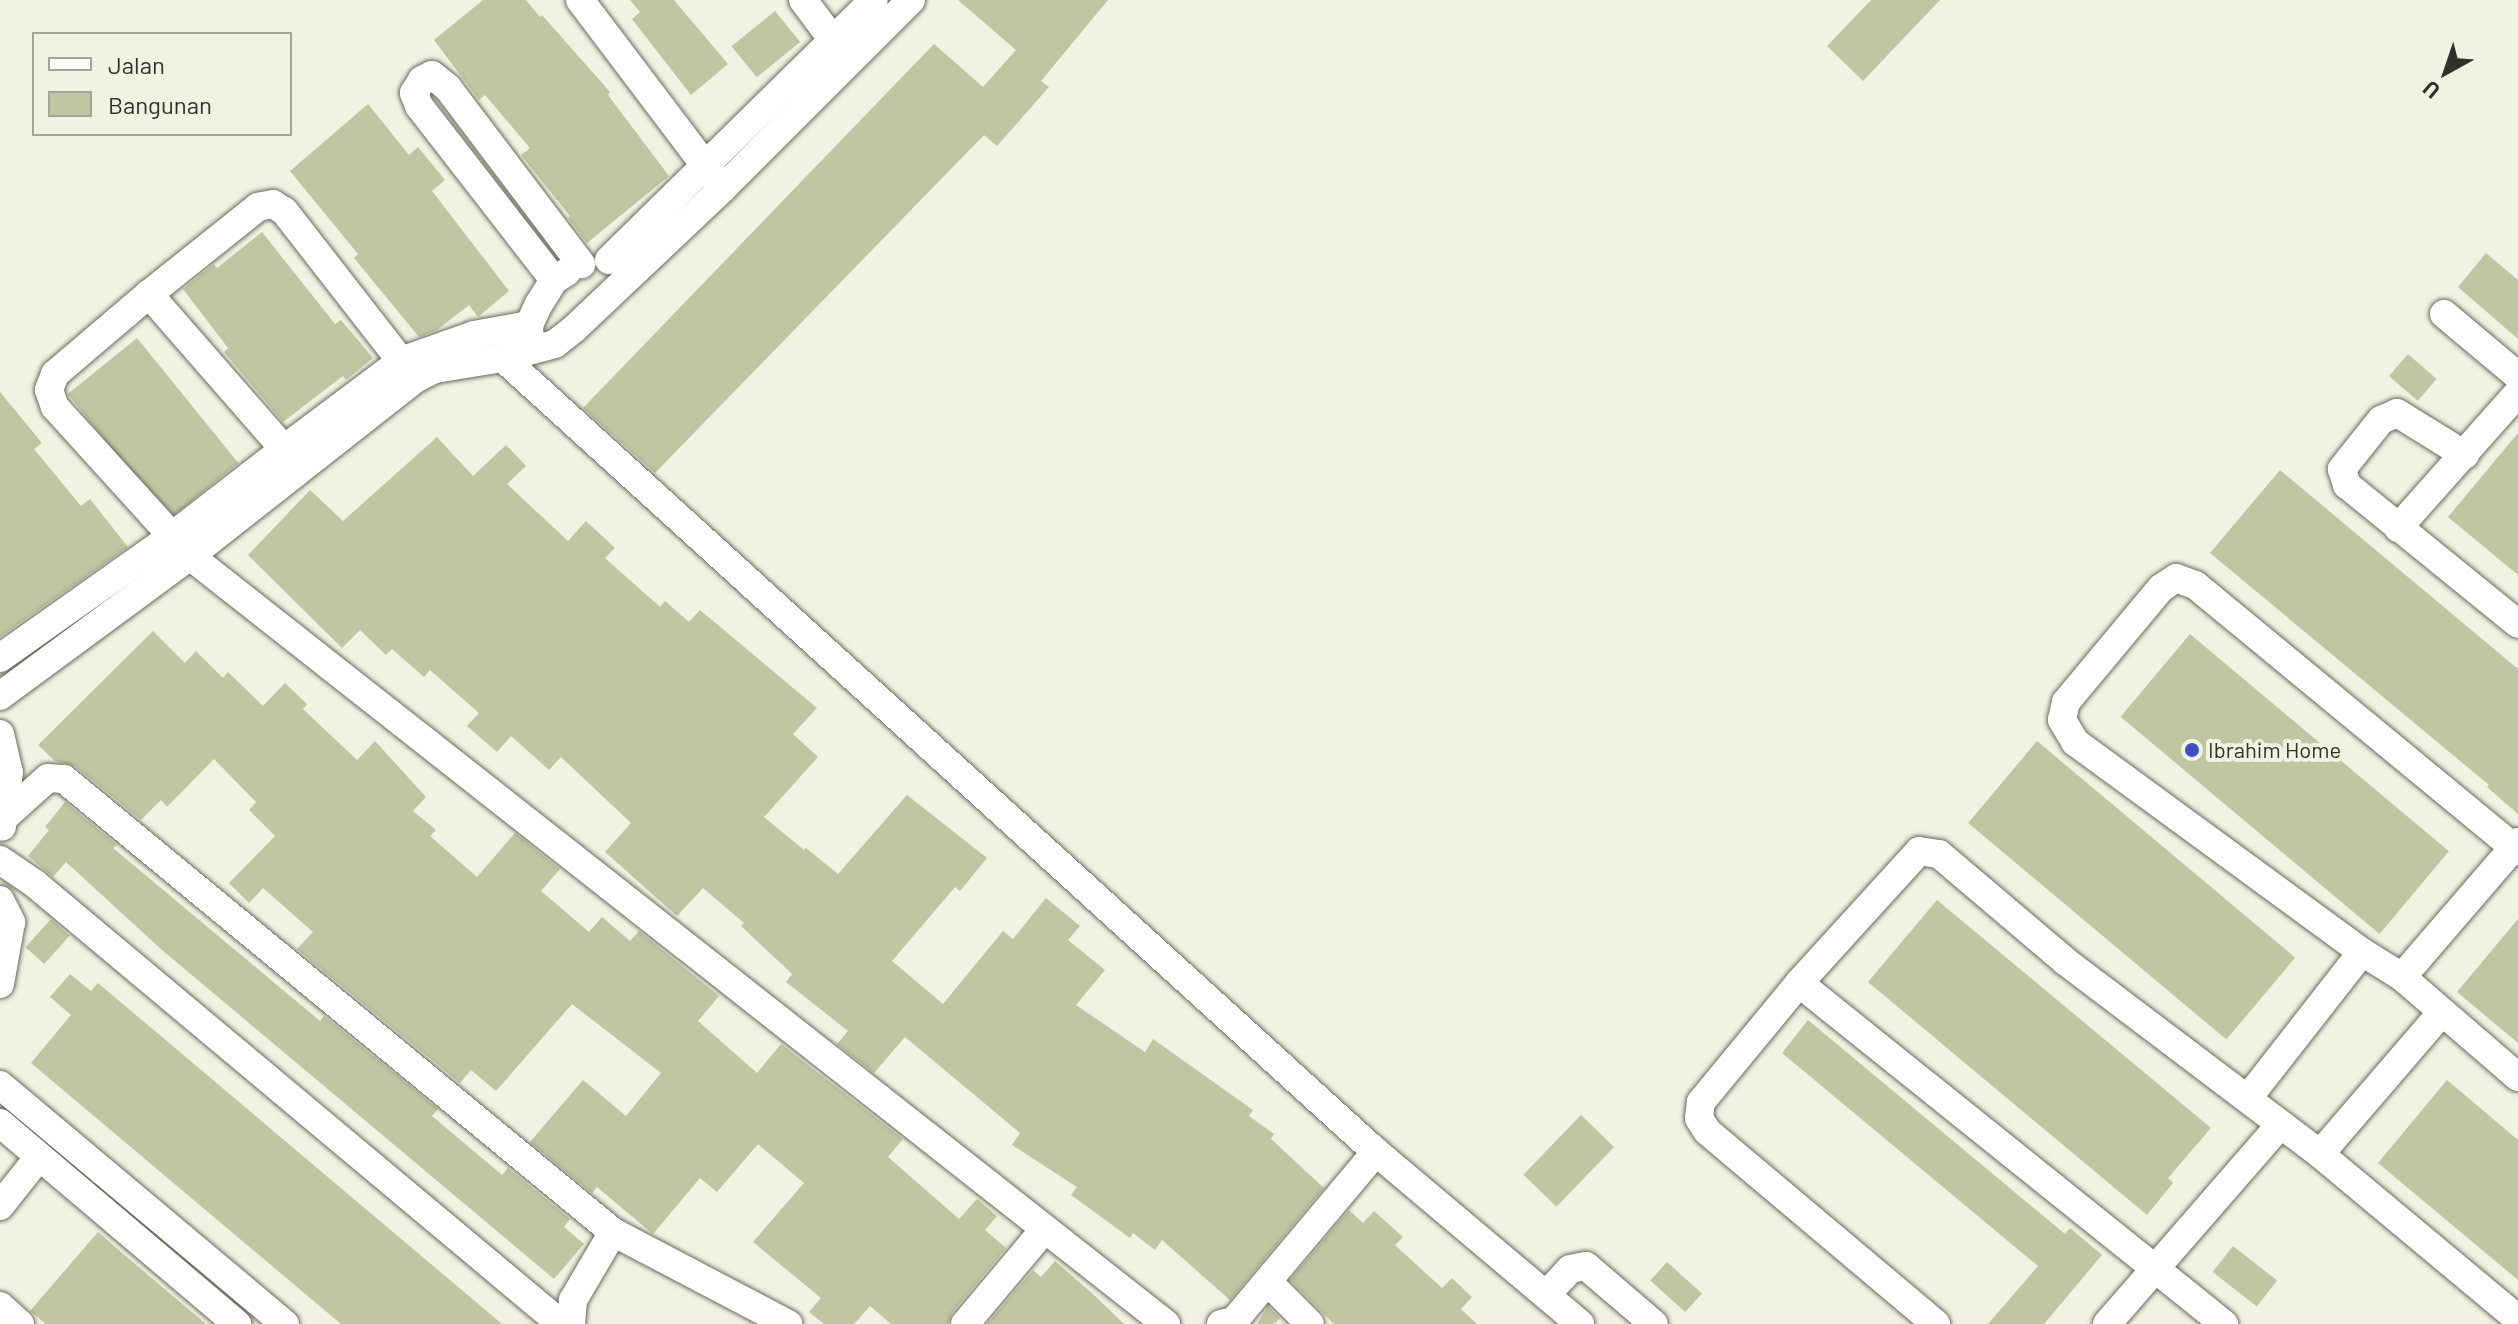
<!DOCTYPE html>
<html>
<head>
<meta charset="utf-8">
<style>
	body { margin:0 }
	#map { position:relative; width:2518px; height:1324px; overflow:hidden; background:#f0f2e2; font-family:Barlow,sans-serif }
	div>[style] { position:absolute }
	.building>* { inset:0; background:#c0c6a1; transform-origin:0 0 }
	.roads { filter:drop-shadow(0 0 2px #686a5d) drop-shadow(0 0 2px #686a5d) }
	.minor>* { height:28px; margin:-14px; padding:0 14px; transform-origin:14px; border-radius:14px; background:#fff }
	.dots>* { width:22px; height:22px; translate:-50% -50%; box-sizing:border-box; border:4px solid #f0f2e2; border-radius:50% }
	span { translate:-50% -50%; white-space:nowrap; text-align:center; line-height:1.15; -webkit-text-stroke:8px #f0f2e2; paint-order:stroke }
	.poi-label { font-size:22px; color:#30312a }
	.left { translate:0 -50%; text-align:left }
	.legend { position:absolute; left:32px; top:32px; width:260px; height:104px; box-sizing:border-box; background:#f0f2e2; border:2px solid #a3a598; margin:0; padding:10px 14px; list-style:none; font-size:24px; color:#30312a }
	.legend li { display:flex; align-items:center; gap:16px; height:40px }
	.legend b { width:40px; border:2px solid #a3a598 }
	.north { position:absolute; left:2406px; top:32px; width:80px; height:80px; -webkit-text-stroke:6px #f0f2e2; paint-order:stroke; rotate:220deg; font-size:22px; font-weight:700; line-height:32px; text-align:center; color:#30312a }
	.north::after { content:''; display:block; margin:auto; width:28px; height:36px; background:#30312a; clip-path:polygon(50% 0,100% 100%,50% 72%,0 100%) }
</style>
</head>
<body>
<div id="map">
	<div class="building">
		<div style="clip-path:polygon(483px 0,526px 0,540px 17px,542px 15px,610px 92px,608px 95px,669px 176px,587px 243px,568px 218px,570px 216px,521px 155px,530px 148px,485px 95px,479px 100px,434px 40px)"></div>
		<div style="clip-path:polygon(630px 0,674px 0,728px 64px,691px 95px,632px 19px,640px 12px)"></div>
		<div style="clip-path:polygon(958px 0,1108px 0,1041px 81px,1049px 87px,997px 146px,984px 135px,655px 473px,583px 408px,934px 44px,983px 87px,1016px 50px)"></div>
		<div style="clip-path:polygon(1871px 0,1940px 0,1863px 81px,1827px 46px)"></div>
		<div style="left:775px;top:11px;width:40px;height:56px;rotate:51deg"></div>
		<div style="clip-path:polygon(368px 104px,409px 155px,418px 147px,445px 180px,432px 191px,509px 291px,478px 317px,469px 305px,437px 330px,419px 337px,354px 258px,358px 254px,290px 171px)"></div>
		<div style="clip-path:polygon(262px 232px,335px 324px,341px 320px,373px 358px,346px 380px,343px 376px,283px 422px,224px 352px,228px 348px,183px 289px,214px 264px,217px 268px)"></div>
		<div style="clip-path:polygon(2486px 253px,2518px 280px,2518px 339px,2458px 287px)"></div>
		<div style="left:137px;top:338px;width:161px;height:89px;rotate:51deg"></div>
		<div style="left:2408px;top:354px;width:38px;height:29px;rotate:41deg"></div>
		<div style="clip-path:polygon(0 392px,42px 443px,34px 449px,81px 506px,90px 499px,128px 547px,0 637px)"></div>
		<div style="clip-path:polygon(2518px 433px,2518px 575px,2448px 517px)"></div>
		<div style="clip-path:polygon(437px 437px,473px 476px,506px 445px,526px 466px,507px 484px,568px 541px,586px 521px,615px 548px,605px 558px,660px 607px,665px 601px,689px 622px,700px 610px,817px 708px,793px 734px,818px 757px,764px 817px,804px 850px,806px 848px,838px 874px,907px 795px,987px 858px,960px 891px,955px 887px,892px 961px,943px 1004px,1003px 931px,1013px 939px,1046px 898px,1080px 926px,1068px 940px,1105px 970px,1076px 1005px,1145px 1052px,1153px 1039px,1253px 1110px,1249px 1116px,1274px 1134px,1271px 1139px,1324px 1188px,1230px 1300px,1162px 1240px,1155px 1250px,1133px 1233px,1130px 1238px,1071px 1195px,1077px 1187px,1012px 1145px,1020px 1133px,905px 1037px,874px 1073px,837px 1044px,848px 1031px,786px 982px,792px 974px,741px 926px,744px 923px,703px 888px,677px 916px,605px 852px,631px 823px,561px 757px,549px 770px,511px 736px,497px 752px,467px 726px,479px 713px,430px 670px,424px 677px,392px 649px,386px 655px,360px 630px,342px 648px,248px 555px,310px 490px,343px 521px)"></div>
		<div style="clip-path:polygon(2280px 470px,2518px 669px,2518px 814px,2487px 787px,2489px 785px,2210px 553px)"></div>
		<div style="clip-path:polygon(153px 631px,185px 663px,196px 651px,223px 678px,228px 672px,263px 706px,285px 683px,307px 704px,303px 709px,357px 760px,375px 741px,426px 797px,413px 811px,436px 830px,430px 836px,477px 877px,515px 833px,560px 869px,541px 891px,589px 932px,602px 917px,630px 941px,639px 931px,719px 996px,698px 1021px,757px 1073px,781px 1044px,903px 1139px,888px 1157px,959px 1219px,977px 1199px,997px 1216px,985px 1230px,1006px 1248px,952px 1313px,948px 1324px,891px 1324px,870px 1306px,854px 1324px,824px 1324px,809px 1312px,821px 1298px,753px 1242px,804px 1183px,758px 1144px,717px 1192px,700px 1178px,653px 1234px,597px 1187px,592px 1193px,530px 1142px,583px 1080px,626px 1116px,661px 1073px,572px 1004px,496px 1091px,471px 1070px,460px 1083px,297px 949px,313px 932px,263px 888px,249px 903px,229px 883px,275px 836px,249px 810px,256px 802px,214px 759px,167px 807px,161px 800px,141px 820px,75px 766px,55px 761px,38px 745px)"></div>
		<div style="left:2190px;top:634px;width:338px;height:108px;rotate:40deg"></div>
		<div style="left:2037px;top:741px;width:337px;height:107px;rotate:40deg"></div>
		<div style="clip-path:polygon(65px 802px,117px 845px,113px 848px,320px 1021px,324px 1016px,438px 1109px,432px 1116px,502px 1175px,508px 1168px,570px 1219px,564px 1227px,584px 1244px,554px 1279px,162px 950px,66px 862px,53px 877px,28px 856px,49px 830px,45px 827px)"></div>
		<div style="clip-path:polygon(1937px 900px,2211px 1128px,2168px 1178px,2173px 1183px,2147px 1215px,1868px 982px)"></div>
		<div style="left:51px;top:919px;width:25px;height:38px;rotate:42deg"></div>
		<div style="clip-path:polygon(2518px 919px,2518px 1043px,2457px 992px)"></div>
		<div style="clip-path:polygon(70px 974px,91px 991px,98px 983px,502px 1324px,341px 1324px,31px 1063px,71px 1015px,50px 997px)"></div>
		<div style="clip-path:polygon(1808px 1020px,2065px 1234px,2070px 1228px,2102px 1255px,2044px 1324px,1988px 1324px,2038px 1266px,1782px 1053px)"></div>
		<div style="clip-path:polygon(2447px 1080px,2518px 1140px,2518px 1280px,2378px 1163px)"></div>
		<div style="left:1581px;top:1115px;width:46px;height:83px;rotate:44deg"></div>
		<div style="clip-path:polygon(1349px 1210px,1363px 1223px,1374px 1211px,1403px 1237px,1395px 1245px,1442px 1288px,1452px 1278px,1472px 1297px,1461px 1309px,1477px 1324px,1334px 1324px,1290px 1280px)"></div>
		<div style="clip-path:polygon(98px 1232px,122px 1253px,206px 1324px,46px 1324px,30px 1311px)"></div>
		<div style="left:2233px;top:1246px;width:56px;height:33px;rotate:38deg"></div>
		<div style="clip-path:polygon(1055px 1261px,1094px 1295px,1124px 1324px,987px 1324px,1033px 1270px,1041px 1277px)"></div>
		<div style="left:1667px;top:1262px;width:47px;height:25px;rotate:42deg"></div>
		<div style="clip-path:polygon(1268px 1306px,1280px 1318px,1274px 1324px,1257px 1324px)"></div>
	</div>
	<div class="roads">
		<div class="minor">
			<div style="left:580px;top:0;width:227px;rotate:52.9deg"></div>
			<div style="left:803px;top:0;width:50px;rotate:53.1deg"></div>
			<div style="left:911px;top:0;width:266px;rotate:135deg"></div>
			<div style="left:723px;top:188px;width:205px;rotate:136.6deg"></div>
			<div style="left:574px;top:329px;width:24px;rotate:142deg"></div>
			<div style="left:555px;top:344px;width:54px;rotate:164.9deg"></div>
			<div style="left:503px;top:358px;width:1180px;rotate:42.29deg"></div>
			<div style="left:1376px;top:1152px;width:267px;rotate:40.1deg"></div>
			<div style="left:609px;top:260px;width:371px;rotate:-44.5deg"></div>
			<div style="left:554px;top:280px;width:220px;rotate:-127.8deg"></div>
			<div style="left:419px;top:106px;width:14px;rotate:-111deg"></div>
			<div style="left:414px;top:93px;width:15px;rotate:-58deg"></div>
			<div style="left:422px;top:80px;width:11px;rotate:-27deg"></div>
			<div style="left:432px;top:75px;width:21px;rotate:39deg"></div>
			<div style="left:448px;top:88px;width:221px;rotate:52.9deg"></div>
			<div style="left:2444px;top:314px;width:97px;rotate:40deg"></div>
			<div style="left:530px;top:344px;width:19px;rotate:-93deg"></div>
			<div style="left:529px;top:325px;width:23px;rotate:-65deg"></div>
			<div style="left:539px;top:304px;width:28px;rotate:-58deg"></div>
			<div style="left:554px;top:280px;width:15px;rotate:-32deg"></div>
			<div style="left:415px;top:379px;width:213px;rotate:-127.9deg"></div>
			<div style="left:284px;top:211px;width:13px;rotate:-148deg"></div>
			<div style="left:273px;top:204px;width:15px;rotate:169deg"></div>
			<div style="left:258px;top:207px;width:139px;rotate:141.4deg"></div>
			<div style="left:149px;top:294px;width:123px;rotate:139.6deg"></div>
			<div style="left:55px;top:374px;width:17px;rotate:111deg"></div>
			<div style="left:49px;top:390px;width:18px;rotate:71deg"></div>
			<div style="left:55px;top:407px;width:201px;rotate:47.8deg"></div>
			<div style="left:190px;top:556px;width:1242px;rotate:38.2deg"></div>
			<div style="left:284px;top:449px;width:146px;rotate:-36.9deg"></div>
			<div style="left:401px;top:361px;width:77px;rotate:-19.6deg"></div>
			<div style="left:474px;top:335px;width:56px;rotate:-10.3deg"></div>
			<div style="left:2465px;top:455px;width:80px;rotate:-148.3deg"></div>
			<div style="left:2397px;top:413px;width:17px;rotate:156deg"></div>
			<div style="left:2381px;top:420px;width:63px;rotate:128.5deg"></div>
			<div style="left:2342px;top:469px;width:17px;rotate:73deg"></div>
			<div style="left:2347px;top:485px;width:220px;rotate:39.1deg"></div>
			<div style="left:2398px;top:528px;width:181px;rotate:-48.4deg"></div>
			<div style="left:0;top:658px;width:211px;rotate:-35.3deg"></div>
			<div style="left:172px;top:536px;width:142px;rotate:-37.8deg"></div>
			<div style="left:284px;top:449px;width:206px;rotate:-131.1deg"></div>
			<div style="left:0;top:696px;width:236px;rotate:-36.4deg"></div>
			<div style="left:190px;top:556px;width:286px;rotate:-38.2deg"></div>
			<div style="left:415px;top:379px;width:22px;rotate:-27deg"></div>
			<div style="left:435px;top:369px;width:69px;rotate:-9.2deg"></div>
			<div style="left:0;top:734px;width:39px;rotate:77deg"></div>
			<div style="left:9px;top:772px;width:55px;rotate:97.3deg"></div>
			<div style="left:0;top:821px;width:64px;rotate:-41.9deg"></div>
			<div style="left:48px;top:778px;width:16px;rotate:4deg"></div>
			<div style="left:64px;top:779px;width:712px;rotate:39.53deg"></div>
			<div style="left:613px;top:1232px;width:198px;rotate:27.7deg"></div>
			<div style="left:2518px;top:851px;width:418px;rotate:-140.5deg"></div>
			<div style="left:2195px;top:585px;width:20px;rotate:-160deg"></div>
			<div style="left:2176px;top:578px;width:18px;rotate:146deg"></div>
			<div style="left:2161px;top:588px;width:148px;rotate:129.8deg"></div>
			<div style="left:2066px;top:702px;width:18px;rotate:103deg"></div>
			<div style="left:2062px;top:720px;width:26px;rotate:59deg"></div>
			<div style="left:2075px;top:742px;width:356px;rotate:36.2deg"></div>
			<div style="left:2362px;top:952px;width:47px;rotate:32deg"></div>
			<div style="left:2402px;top:977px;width:153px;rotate:40.8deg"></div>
			<div style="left:0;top:860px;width:41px;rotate:34.1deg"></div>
			<div style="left:34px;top:883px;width:687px;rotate:39.92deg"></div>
			<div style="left:0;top:900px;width:25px;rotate:63deg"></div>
			<div style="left:11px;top:922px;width:63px;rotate:100.1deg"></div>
			<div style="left:2402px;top:977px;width:178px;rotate:-49.3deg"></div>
			<div style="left:1799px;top:983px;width:545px;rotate:38.74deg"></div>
			<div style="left:0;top:1085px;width:372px;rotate:40deg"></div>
			<div style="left:2248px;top:1098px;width:185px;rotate:-52deg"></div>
			<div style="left:0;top:1123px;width:311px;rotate:40.3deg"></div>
			<div style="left:2320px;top:1154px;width:187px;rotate:-49.3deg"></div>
			<div style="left:0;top:1206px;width:61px;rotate:-51.6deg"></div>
			<div style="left:1268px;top:1282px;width:59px;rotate:45deg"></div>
			<div style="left:1546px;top:1295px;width:35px;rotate:-47deg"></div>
			<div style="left:1570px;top:1269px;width:16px;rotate:-11deg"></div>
			<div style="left:1586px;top:1266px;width:89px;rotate:40.5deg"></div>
			<div style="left:0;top:1306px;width:27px;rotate:42deg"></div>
			<div style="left:571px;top:1324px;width:24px;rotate:-85deg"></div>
			<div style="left:573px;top:1300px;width:79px;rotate:-59.5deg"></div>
			<div style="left:965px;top:1324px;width:121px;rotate:-50deg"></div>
			<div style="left:1221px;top:1324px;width:13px;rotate:-13deg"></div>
			<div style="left:1234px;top:1321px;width:221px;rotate:-50deg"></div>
			<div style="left:1936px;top:1324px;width:299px;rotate:-139.9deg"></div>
			<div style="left:1707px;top:1131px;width:15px;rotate:-122deg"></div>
			<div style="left:1699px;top:1118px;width:16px;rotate:-83deg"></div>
			<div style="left:1701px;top:1102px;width:154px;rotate:-50.5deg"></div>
			<div style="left:1799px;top:983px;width:178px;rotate:-47.7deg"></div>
			<div style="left:1919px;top:851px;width:20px;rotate:9deg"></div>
			<div style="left:1939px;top:854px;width:165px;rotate:40.3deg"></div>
			<div style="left:2065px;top:961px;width:320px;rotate:37.1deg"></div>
			<div style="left:2320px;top:1154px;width:258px;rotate:39.8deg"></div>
			<div style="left:2107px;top:1324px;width:264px;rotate:-49deg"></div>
		</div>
	</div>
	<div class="dots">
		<div style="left:2192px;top:750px;background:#3f50c4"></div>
	</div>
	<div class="poi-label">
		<span class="left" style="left:2208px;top:750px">Ibrahim Home</span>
	</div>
	<ul class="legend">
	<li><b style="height:10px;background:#fff"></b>Jalan</li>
	<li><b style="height:22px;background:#c0c6a1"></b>Bangunan</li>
	</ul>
	<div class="north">U</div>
</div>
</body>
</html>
